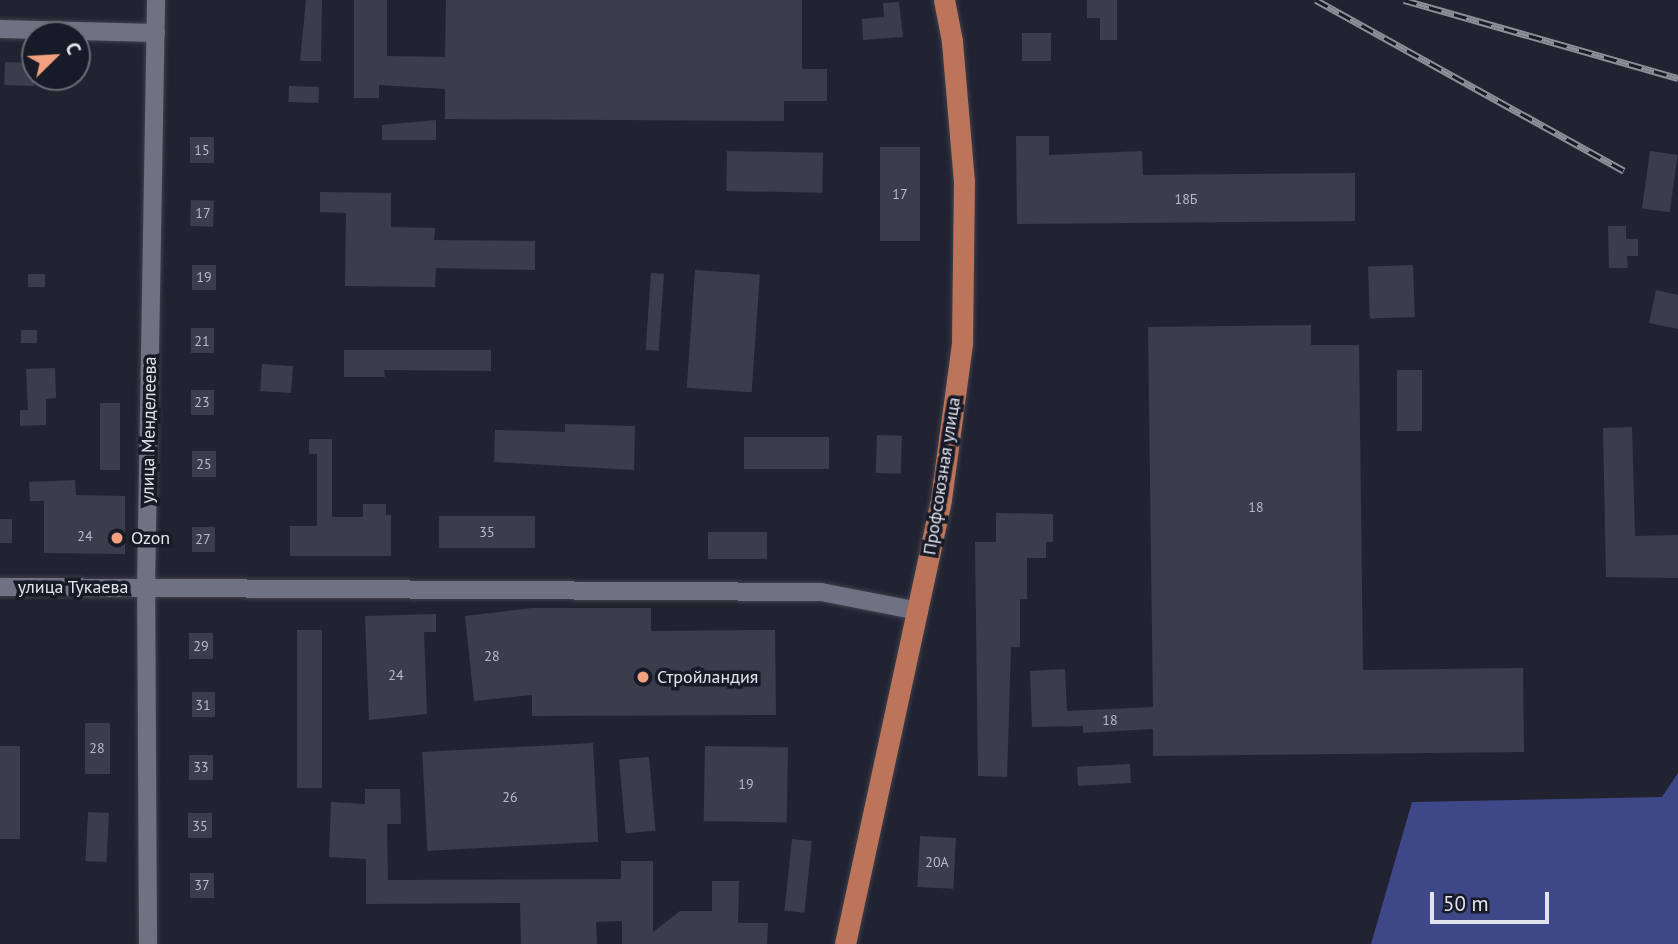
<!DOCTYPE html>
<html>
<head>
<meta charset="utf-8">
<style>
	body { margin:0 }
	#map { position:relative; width:1678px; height:944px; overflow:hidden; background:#212331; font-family:"PT Sans",sans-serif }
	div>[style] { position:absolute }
	.forest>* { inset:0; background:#3e4788 }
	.building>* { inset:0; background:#3a3e4c; transform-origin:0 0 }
	.roads { filter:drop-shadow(0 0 2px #3e414b) drop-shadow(0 0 2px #3e414b) }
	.minor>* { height:18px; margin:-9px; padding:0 9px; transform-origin:9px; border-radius:9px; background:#6e7282 }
	.major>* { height:21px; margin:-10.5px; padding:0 10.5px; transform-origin:10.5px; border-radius:10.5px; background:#bc745a }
	.rail>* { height:7px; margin-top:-3.5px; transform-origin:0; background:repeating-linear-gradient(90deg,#171a27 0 13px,#8c8e9a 0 26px); box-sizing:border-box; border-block:2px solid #8c8e9a }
	.dots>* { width:19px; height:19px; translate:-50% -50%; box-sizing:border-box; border:4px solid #171a27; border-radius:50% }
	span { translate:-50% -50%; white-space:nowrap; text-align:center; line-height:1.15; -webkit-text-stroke:7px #171a27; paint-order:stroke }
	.number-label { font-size:14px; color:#b8bac5 }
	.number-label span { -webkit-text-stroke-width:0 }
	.street-label { font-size:18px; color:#e2e4ed }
	.poi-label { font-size:18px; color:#e2e4ed }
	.left { translate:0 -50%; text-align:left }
	.north { position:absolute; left:21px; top:21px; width:70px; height:70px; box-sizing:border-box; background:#171a27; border:2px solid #686b76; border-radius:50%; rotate:66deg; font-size:19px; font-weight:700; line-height:28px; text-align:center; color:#e2e4ed }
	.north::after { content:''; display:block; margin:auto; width:24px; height:32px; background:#f2a07f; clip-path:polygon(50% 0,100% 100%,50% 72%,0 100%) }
	.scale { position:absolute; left:1430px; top:892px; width:119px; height:32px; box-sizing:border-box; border:4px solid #e2e4ed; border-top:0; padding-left:9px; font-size:21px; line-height:24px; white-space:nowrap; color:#e2e4ed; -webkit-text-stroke:5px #171a27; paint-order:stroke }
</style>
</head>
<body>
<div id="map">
	<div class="forest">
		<div style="clip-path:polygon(1678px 773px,1678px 944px,1371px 944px,1412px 802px,1662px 797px)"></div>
	</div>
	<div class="building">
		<div style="clip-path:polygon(306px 0,322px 0,321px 61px,300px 61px)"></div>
		<div style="clip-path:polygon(354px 0,387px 0,387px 56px,445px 57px,446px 0,802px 0,802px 69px,827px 69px,827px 101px,784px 101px,784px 121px,445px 119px,445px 89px,379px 85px,379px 98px,354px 98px)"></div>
		<div style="clip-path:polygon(1087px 0,1117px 0,1117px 40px,1100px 40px,1100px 18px,1087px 18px)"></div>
		<div style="clip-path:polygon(899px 2px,903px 37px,863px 40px,862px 19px,884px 17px,883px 3px)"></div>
		<div style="left:1022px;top:33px;width:29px;height:28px"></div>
		<div style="left:5px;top:62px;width:30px;height:23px;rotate:2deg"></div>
		<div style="left:289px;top:86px;width:30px;height:16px;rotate:2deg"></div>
		<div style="clip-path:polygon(436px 120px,436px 140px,382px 140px,382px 125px)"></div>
		<div style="clip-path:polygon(1016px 136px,1049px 136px,1049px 155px,1142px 151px,1143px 175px,1355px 173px,1355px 221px,1017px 224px)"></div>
		<div style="left:190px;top:137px;width:24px;height:26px"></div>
		<div style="left:880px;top:147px;width:40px;height:94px"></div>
		<div style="left:727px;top:151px;width:96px;height:40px;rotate:1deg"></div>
		<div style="left:1650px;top:151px;width:28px;height:58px;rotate:8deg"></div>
		<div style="clip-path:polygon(320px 192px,391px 193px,391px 227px,435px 228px,434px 240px,535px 241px,535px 270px,436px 268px,435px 287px,345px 286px,346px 213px,320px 212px)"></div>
		<div style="left:191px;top:200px;width:23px;height:26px;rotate:2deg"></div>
		<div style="clip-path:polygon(1608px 226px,1626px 226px,1626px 239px,1638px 239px,1638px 256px,1627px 256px,1628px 268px,1609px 268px)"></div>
		<div style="left:192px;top:265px;width:24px;height:25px"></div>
		<div style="left:1413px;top:265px;width:52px;height:45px;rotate:88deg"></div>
		<div style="left:695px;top:270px;width:65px;height:118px;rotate:4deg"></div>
		<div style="left:651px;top:273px;width:13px;height:77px;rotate:4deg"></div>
		<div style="left:28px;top:274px;width:17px;height:13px"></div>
		<div style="clip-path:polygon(1656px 290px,1678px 295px,1678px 329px,1649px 323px)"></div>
		<div style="clip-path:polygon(1311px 325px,1311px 345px,1359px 345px,1363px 670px,1523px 668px,1524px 752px,1153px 756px,1153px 729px,1083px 733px,1083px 726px,1032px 727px,1030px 671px,1065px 669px,1067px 711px,1153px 707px,1148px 327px)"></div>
		<div style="left:191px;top:328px;width:23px;height:25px"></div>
		<div style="left:21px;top:330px;width:16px;height:13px"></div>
		<div style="clip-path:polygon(344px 350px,491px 350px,491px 371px,384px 370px,385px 377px,344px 377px)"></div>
		<div style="left:262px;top:364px;width:31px;height:27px;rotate:4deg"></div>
		<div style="clip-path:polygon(55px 368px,56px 398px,46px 399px,46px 425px,20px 426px,20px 410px,28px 410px,26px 369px)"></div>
		<div style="left:1397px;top:370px;width:25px;height:61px"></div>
		<div style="left:191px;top:390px;width:23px;height:25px"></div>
		<div style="left:100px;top:403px;width:20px;height:67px"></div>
		<div style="clip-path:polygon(565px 424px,635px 426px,634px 470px,494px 462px,495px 430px,565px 432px)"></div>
		<div style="clip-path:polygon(1632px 427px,1635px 536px,1678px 535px,1678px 578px,1606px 577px,1603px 428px)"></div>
		<div style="left:877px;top:435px;width:25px;height:38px;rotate:2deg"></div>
		<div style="left:744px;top:437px;width:85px;height:32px"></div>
		<div style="clip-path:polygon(309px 439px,332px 439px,332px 517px,363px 517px,363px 504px,386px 504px,386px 515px,391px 515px,391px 556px,290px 556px,290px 526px,317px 526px,317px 454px,309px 454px)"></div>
		<div style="left:192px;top:451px;width:24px;height:26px"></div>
		<div style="clip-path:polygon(75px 480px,76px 495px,125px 496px,125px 554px,44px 553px,44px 501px,30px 501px,29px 482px)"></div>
		<div style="clip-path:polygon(996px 513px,1053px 514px,1053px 542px,1046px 542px,1046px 558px,1027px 558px,1027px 599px,1020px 599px,1020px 647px,1011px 647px,1007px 777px,978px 776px,975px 542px,996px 542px)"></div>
		<div style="left:439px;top:516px;width:96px;height:32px"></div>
		<div style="left:0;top:519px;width:12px;height:24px"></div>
		<div style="left:192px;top:527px;width:23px;height:25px"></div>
		<div style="left:767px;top:532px;width:27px;height:59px;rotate:90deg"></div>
		<div style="clip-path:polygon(532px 608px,651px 608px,651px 631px,775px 630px,776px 715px,532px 716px,532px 695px,474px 701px,465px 616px)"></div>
		<div style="clip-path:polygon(436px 614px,436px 632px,424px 632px,427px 714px,369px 720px,365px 616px)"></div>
		<div style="left:297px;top:630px;width:25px;height:158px"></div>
		<div style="left:189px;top:633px;width:24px;height:26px"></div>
		<div style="left:192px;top:692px;width:23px;height:25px"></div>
		<div style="left:85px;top:723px;width:25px;height:51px"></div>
		<div style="left:593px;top:743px;width:99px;height:171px;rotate:87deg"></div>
		<div style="left:0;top:746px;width:20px;height:93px"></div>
		<div style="left:705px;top:746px;width:83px;height:75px;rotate:1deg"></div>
		<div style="left:189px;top:755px;width:24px;height:25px"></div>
		<div style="left:649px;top:757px;width:74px;height:30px;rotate:85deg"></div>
		<div style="left:1130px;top:764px;width:19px;height:53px;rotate:87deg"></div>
		<div style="clip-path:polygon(365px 789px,400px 789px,401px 824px,387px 824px,388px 880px,621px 879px,621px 861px,653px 861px,653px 932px,680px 911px,712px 911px,712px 881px,739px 881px,738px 923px,768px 923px,767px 944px,622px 944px,622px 921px,596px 922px,597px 944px,521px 944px,520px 903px,366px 904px,366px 859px,329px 857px,331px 802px,365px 804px)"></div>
		<div style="left:88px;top:812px;width:21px;height:49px;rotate:3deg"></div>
		<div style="left:188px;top:813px;width:24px;height:25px"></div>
		<div style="left:920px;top:836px;width:36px;height:51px;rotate:3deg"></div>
		<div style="left:792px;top:839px;width:20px;height:72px;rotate:6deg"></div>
		<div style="left:190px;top:873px;width:24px;height:25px"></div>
	</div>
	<div class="roads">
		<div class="minor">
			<div style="left:0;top:29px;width:156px;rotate:1.5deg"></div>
			<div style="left:0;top:587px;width:821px;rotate:0.35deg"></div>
			<div style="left:821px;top:592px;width:100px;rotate:11deg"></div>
			<div style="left:148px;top:944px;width:357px;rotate:-90.3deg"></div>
			<div style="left:146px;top:587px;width:587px;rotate:-89.02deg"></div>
		</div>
		<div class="major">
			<div style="left:845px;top:944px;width:455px;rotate:-77.8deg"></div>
			<div style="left:941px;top:499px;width:157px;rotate:-82.3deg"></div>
			<div style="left:962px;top:343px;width:161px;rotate:-89.3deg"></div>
			<div style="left:964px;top:182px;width:142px;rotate:-94.9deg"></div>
			<div style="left:952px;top:41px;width:42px;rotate:-101deg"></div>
		</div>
	</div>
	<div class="rail">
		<div style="left:1316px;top:0;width:352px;rotate:29deg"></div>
		<div style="left:1404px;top:0;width:285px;rotate:15.9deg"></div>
	</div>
	<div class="dots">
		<div style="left:117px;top:538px;background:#f2a07f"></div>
		<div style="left:643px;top:677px;background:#f2a07f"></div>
	</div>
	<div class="number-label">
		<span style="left:202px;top:150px">15</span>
		<span style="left:900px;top:194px">17</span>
		<span style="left:1186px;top:199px">18Б</span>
		<span style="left:203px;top:213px">17</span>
		<span style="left:204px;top:277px">19</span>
		<span style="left:202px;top:341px">21</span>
		<span style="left:202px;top:402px">23</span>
		<span style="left:204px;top:464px">25</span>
		<span style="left:1256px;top:507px">18</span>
		<span style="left:487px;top:532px">35</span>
		<span style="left:85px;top:536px">24</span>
		<span style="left:203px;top:539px">27</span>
		<span style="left:201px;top:646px">29</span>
		<span style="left:492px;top:656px">28</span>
		<span style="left:396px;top:675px">24</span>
		<span style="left:203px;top:705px">31</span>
		<span style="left:1110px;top:720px">18</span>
		<span style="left:97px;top:748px">28</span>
		<span style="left:201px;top:767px">33</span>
		<span style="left:746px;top:784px">19</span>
		<span style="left:510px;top:797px">26</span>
		<span style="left:200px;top:826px">35</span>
		<span style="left:937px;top:862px">20А</span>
		<span style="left:202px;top:885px">37</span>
	</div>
	<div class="street-label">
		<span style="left:149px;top:430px;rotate:-89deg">улица Менделеева</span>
		<span style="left:942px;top:476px;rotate:-81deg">Профсоюзная улица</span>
		<span style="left:73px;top:587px">улица Тукаева</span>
	</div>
	<div class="poi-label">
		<span class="left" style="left:131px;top:538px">Ozon</span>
		<span class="left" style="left:657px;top:677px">Стройландия</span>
	</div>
	<div class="north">С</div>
	<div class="scale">50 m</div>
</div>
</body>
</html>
